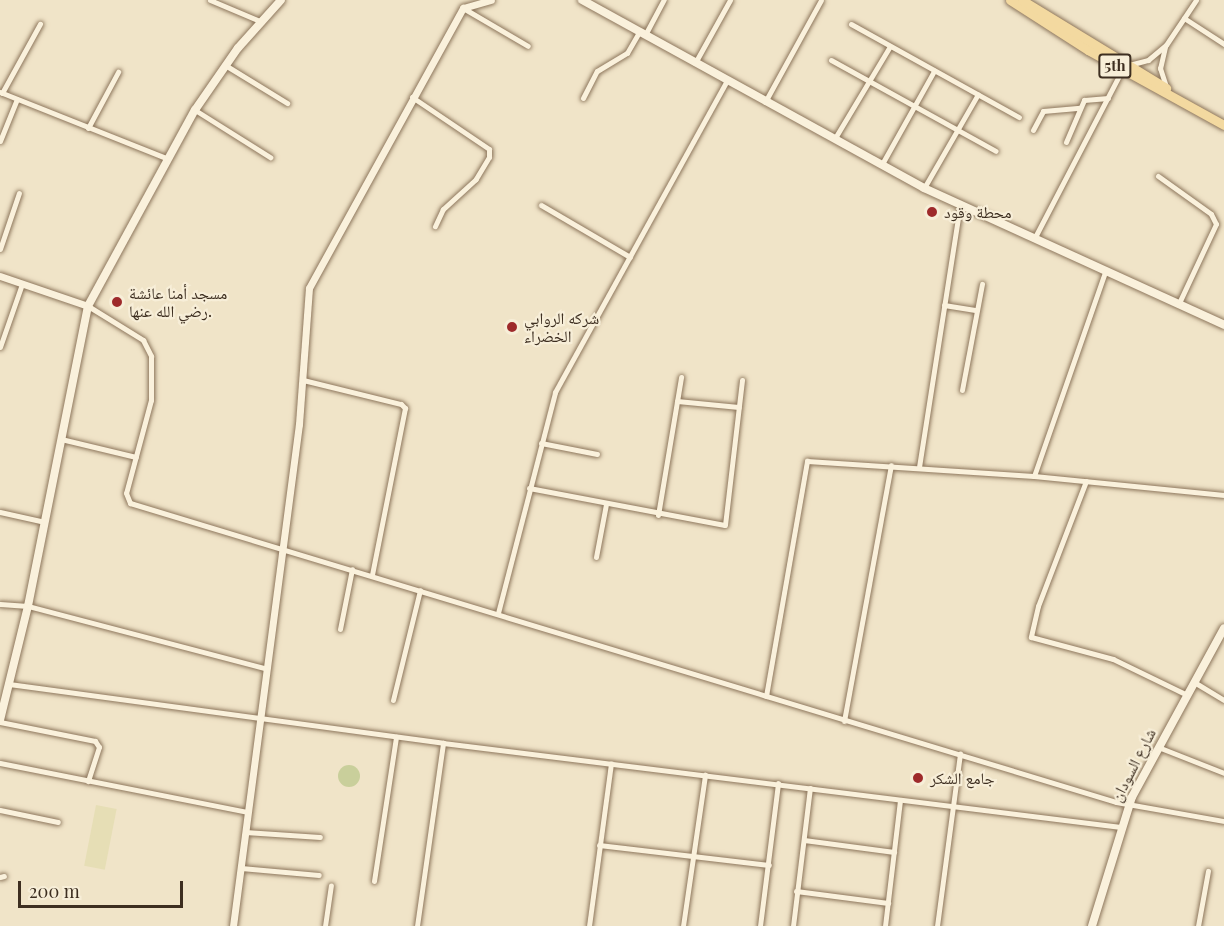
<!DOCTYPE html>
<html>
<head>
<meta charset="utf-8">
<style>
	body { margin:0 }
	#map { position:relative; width:1224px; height:926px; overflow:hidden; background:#f0e4c8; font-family:"Playfair Display","Noto Naskh Arabic",serif }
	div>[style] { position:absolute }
	.farmland>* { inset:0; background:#e6deb5; transform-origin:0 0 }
	.green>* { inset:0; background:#c9cf9b }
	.round { border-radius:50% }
	.roads { filter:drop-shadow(0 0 2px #8d765c) drop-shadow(0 0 2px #8d765c) }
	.minor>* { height:5px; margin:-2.5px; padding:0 2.5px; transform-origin:2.5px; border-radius:2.5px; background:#faf1dc }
	.tertiary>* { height:7px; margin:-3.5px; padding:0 3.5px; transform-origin:3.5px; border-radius:3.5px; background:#faf1dc }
	.secondary>* { height:8px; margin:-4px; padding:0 4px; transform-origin:4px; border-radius:4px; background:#faf1dc }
	.primary>* { height:9px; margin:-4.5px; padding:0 4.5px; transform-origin:4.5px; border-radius:4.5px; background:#f3d9a0 }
	.dots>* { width:16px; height:16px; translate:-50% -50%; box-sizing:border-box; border:3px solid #f7eed8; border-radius:50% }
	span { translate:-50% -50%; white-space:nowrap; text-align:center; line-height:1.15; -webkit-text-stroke:4.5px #f7eed8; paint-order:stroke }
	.shield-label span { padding:2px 4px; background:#f7eed8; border:2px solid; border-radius:4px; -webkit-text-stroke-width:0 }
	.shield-label { font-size:15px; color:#3d2e20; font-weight:700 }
	.poi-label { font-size:16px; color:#3d2e20 }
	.left { translate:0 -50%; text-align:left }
	.street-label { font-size:16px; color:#3d2e20 }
	.scale { position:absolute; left:18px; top:881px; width:165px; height:27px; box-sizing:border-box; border:3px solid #3d2e20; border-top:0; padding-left:8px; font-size:18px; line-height:21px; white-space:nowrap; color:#3d2e20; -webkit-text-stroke:4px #f7eed8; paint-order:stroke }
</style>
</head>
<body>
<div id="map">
	<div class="farmland">
		<div style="left:96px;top:805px;width:21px;height:62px;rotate:11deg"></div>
	</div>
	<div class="green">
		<div class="round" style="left:338px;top:765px;width:22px;height:22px"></div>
	</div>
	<div class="roads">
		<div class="minor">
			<div style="left:210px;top:0;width:56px;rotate:22.9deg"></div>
			<div style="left:463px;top:8px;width:75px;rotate:30.3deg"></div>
			<div style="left:1184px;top:18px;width:48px;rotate:33deg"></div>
			<div style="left:851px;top:24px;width:192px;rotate:29deg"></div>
			<div style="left:645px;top:35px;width:40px;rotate:-62deg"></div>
			<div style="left:1165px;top:47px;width:22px;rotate:103deg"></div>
			<div style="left:1160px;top:68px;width:19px;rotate:72deg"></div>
			<div style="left:831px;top:60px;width:188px;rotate:28.9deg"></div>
			<div style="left:695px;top:63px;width:72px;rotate:-60.9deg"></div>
			<div style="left:225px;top:65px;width:73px;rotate:31.5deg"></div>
			<div style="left:1129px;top:65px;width:20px;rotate:-15deg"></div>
			<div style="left:1148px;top:60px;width:23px;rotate:-40deg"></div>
			<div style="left:1166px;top:45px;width:54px;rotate:-56.3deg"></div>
			<div style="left:0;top:92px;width:181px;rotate:21.7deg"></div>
			<div style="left:2px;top:93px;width:79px;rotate:-61.2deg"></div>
			<div style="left:412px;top:97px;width:93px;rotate:34deg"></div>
			<div style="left:489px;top:149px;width:8px;rotate:90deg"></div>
			<div style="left:489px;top:157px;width:26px;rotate:121deg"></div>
			<div style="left:476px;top:179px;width:45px;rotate:137.7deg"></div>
			<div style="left:443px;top:209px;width:19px;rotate:115deg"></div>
			<div style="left:583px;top:98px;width:30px;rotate:-63deg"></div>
			<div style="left:597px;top:71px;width:35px;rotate:-31deg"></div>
			<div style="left:627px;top:53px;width:24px;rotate:-60deg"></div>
			<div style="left:765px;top:102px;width:116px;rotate:-61.2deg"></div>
			<div style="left:195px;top:110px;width:89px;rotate:32.1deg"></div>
			<div style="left:88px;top:128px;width:64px;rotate:-61.8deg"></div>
			<div style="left:1033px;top:130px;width:21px;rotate:-62deg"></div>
			<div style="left:1043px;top:111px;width:37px;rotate:-5deg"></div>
			<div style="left:835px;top:138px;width:107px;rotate:-59.1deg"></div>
			<div style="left:0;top:141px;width:45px;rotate:-68deg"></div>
			<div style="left:1066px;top:142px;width:46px;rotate:-66.8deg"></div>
			<div style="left:1084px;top:100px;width:24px;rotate:-5deg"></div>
			<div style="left:882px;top:164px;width:107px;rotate:-60.8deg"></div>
			<div style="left:1158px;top:176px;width:65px;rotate:35.6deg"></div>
			<div style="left:1211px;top:214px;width:11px;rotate:63deg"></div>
			<div style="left:1216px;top:224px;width:89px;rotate:115.1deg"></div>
			<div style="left:924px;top:188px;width:108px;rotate:-60.1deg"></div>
			<div style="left:541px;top:205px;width:103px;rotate:30.3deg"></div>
			<div style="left:1034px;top:239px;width:191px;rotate:-62.5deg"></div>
			<div style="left:0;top:249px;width:59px;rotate:-71.3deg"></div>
			<div style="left:944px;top:305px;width:33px;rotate:9deg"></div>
			<div style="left:88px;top:306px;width:65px;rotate:31.7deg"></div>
			<div style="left:143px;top:340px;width:18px;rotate:63deg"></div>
			<div style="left:151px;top:356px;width:44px;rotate:90deg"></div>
			<div style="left:151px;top:400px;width:96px;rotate:105deg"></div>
			<div style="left:126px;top:493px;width:11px;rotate:68deg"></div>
			<div style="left:130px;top:503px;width:1030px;rotate:16.87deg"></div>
			<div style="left:1116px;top:802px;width:110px;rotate:10deg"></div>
			<div style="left:0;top:347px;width:67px;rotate:-70.8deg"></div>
			<div style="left:303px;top:380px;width:101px;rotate:13.8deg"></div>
			<div style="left:401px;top:404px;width:6px;rotate:45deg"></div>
			<div style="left:405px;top:408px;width:170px;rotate:101.2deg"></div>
			<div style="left:962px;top:390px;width:108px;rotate:-79.3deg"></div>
			<div style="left:677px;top:401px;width:62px;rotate:5.5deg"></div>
			<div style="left:61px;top:439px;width:77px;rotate:13.5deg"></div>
			<div style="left:541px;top:443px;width:57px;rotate:11.1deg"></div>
			<div style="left:919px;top:467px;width:265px;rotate:-81.1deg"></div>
			<div style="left:1034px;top:476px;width:216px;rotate:-70.8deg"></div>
			<div style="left:1086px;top:481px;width:134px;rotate:111deg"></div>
			<div style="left:1038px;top:606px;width:32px;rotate:103deg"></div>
			<div style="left:1031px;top:637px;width:85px;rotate:15deg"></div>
			<div style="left:1113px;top:659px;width:82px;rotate:25.9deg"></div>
			<div style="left:529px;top:488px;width:199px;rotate:10.7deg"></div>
			<div style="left:725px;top:525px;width:146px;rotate:-83.3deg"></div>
			<div style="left:0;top:512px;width:46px;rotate:12.5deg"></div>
			<div style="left:658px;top:515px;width:140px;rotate:-80.5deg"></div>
			<div style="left:596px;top:557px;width:54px;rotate:-79.3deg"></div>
			<div style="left:0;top:604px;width:28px;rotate:4deg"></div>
			<div style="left:28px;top:606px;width:245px;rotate:14.7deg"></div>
			<div style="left:498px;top:613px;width:228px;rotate:-75.5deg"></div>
			<div style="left:555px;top:392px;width:355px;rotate:-61.1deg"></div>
			<div style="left:340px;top:629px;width:61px;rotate:-78.7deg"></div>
			<div style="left:1194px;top:682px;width:35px;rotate:31deg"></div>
			<div style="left:9px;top:684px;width:438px;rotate:7.7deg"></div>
			<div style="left:443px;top:743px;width:683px;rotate:7.06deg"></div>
			<div style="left:766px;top:696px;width:239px;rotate:-80.1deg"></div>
			<div style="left:807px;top:461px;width:227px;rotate:3.8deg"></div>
			<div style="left:1034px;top:476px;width:191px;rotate:5.7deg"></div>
			<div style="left:393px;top:700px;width:113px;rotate:-76.2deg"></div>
			<div style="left:844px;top:721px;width:260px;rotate:-79.6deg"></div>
			<div style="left:0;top:722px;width:97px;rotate:11.3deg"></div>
			<div style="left:95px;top:741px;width:7px;rotate:56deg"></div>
			<div style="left:99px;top:747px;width:36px;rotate:108deg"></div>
			<div style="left:1158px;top:747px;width:71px;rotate:21.5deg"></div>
			<div style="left:0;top:763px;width:253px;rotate:11.2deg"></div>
			<div style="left:0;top:810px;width:59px;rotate:11.7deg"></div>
			<div style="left:245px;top:832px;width:75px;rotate:3.8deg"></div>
			<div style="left:804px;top:840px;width:91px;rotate:7.6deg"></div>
			<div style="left:599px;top:845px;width:171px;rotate:6.7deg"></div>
			<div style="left:241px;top:868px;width:78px;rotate:5.1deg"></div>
			<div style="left:0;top:877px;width:4px;rotate:-14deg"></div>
			<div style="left:374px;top:881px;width:146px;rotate:-81.3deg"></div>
			<div style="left:796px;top:891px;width:93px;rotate:7.4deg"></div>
			<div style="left:325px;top:926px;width:41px;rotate:-81.7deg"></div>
			<div style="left:417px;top:926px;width:185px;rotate:-81.9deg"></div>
			<div style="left:589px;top:926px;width:164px;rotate:-82.3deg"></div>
			<div style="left:683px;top:926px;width:153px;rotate:-81.7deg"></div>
			<div style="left:760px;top:926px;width:144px;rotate:-82.8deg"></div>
			<div style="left:793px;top:926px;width:139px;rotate:-83deg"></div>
			<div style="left:885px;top:926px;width:127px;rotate:-83.2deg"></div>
			<div style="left:937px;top:926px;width:174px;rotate:-82.4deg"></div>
			<div style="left:1198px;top:926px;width:56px;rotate:-79.7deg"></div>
		</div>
		<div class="tertiary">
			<div style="left:0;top:276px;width:93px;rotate:18.8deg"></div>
			<div style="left:233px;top:926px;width:506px;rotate:-82.51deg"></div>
			<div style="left:299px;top:424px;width:136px;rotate:-85.8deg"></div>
			<div style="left:309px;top:288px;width:320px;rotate:-61.2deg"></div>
			<div style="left:463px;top:8px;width:29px;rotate:-16deg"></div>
		</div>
		<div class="secondary">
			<div style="left:582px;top:0;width:390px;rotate:28.8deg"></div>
			<div style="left:924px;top:188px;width:330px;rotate:24.5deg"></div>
			<div style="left:0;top:720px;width:117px;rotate:-76.2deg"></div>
			<div style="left:28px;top:606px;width:306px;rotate:-78.7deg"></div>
			<div style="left:88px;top:306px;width:223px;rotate:-61.4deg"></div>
			<div style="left:195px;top:110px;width:75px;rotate:-55.3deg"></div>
			<div style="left:238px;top:48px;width:64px;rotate:-48.1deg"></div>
			<div style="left:1092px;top:926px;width:135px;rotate:-72.8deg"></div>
			<div style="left:1132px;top:797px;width:192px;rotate:-61.4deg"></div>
		</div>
		<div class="primary">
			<div style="left:1010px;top:0;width:93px;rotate:32.7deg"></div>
			<div style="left:1088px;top:50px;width:155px;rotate:28.9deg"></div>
			<div style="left:1022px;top:0;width:169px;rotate:31.4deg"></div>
		</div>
	</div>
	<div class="dots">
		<div style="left:932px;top:212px;background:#9e2a2b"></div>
		<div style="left:117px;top:302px;background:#9e2a2b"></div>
		<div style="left:512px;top:327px;background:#9e2a2b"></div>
		<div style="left:918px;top:778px;background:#9e2a2b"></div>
	</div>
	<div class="shield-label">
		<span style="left:1115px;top:66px">5th</span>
	</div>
	<div class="poi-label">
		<span class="left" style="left:944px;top:212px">محطة وقود</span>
		<span class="left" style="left:129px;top:302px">مسجد أمنا عائشة<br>رضي الله عنها.</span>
		<span class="left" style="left:524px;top:327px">شركه الروابي<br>الخضراء</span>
		<span class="left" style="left:930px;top:778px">جامع الشكر</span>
	</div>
	<div class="street-label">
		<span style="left:1133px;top:765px;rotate:-63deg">شارع السودان</span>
	</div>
	<div class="scale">200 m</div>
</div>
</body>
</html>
